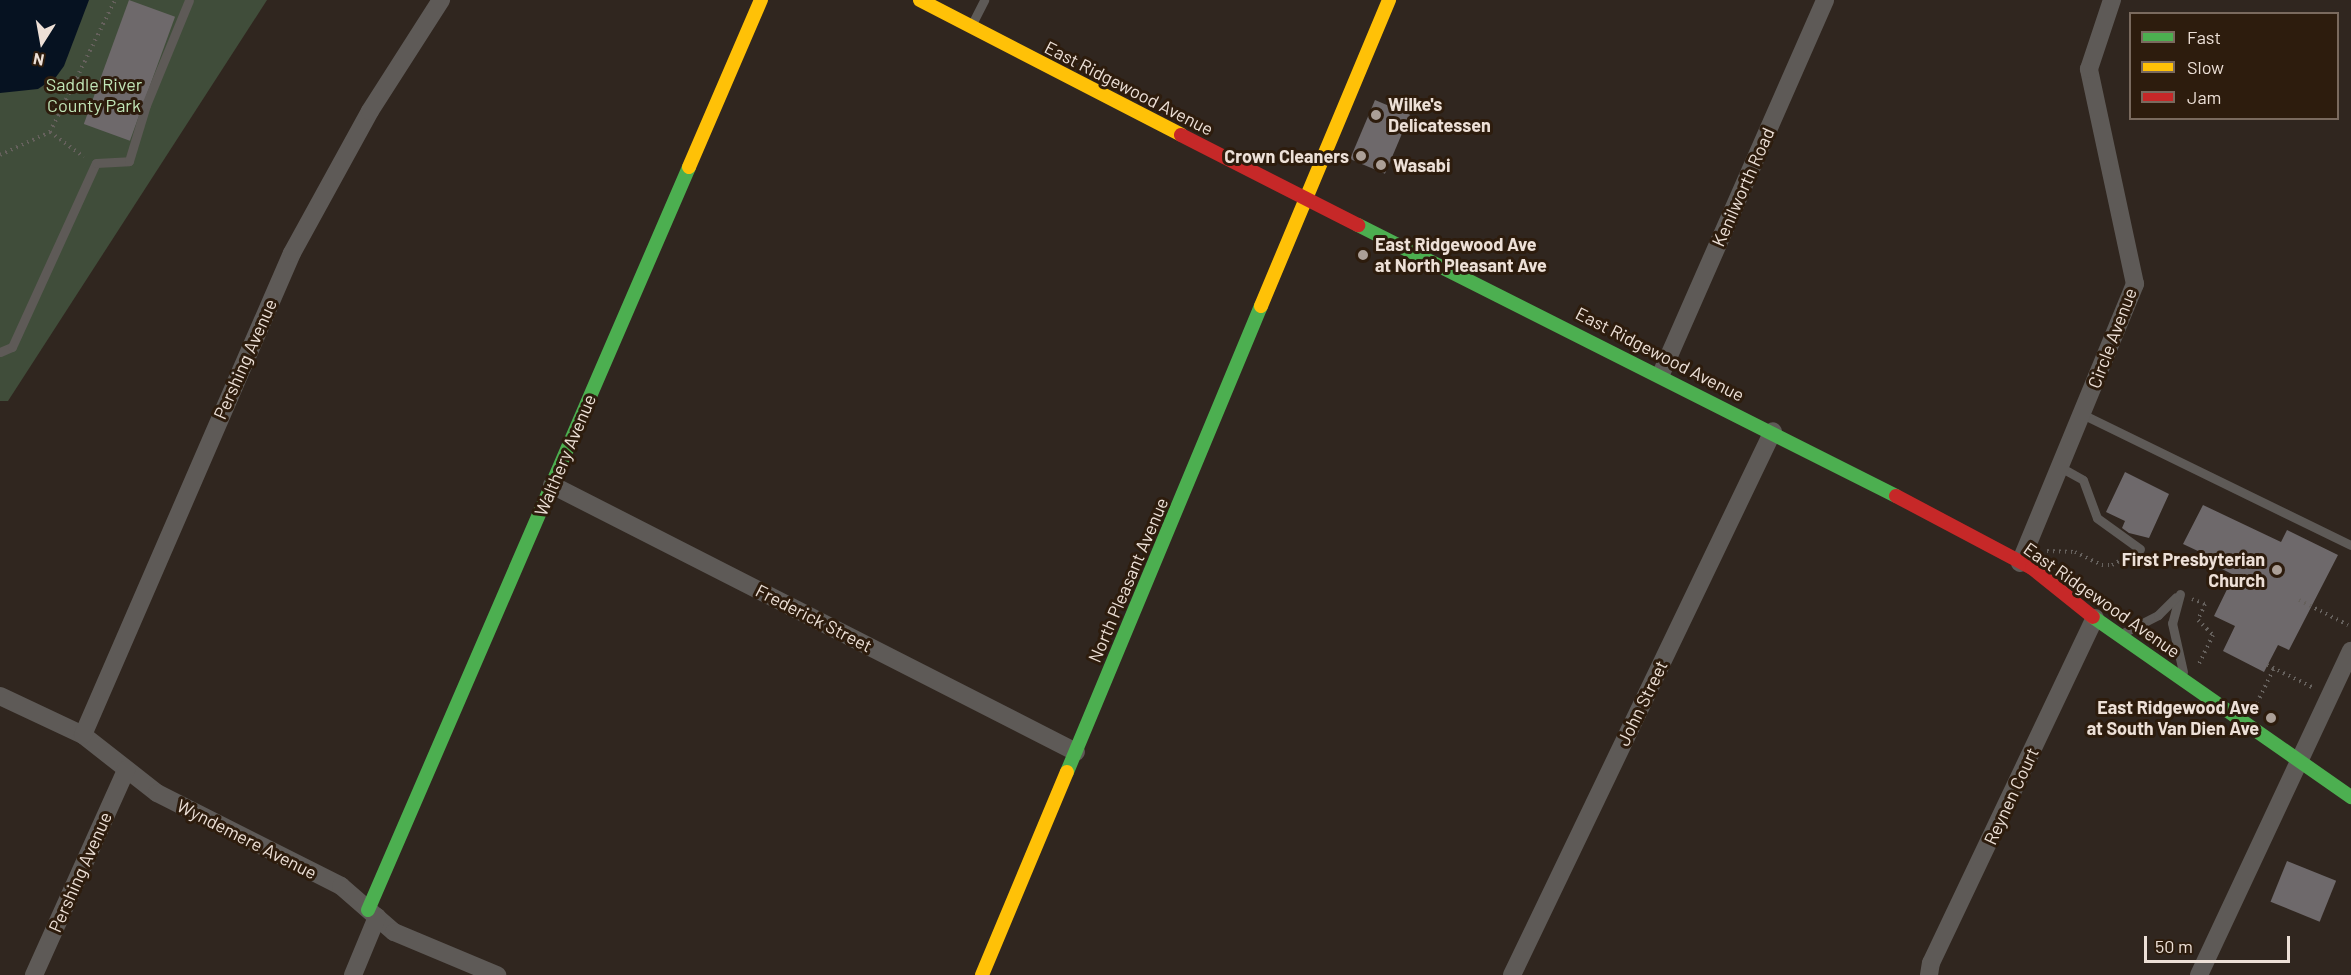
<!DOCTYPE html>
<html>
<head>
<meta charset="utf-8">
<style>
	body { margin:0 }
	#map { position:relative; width:2351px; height:975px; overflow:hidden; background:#30261f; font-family:Barlow,sans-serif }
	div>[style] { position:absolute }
	.green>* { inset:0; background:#404d3a }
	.water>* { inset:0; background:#061221 }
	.building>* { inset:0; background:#6e696b; transform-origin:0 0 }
	.path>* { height:4px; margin-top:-2px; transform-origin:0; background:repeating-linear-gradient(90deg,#66615d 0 1.5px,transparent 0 6px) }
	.lane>* { height:9px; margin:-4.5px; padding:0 4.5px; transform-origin:4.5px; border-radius:4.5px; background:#5e5a57 }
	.street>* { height:18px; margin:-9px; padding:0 9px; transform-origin:9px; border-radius:9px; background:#5e5a57 }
	.fast>* { height:14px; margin:-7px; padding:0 7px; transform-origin:7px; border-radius:7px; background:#4caf50 }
	.slow>* { height:14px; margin:-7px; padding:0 7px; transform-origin:7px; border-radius:7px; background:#ffc107 }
	.jam>* { height:14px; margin:-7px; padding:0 7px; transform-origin:7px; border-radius:7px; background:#c62828 }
	.dots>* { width:16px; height:16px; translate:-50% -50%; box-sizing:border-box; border:3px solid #2d1c0d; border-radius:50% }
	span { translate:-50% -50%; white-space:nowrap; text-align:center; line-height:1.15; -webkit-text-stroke:6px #2d1c0d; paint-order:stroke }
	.park-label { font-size:18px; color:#c1e5b7 }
	.street-label { font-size:18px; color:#ede0d7 }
	.poi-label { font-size:18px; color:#ede0d7; font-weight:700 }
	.left { translate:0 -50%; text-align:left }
	.right { translate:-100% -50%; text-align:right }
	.legend { position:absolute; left:2129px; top:12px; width:210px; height:108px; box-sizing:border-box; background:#2d1c0d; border:2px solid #7a6a5e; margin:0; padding:8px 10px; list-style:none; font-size:18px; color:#ede0d7 }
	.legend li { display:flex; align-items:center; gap:12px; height:30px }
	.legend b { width:30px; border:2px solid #7a6a5e }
	.north { position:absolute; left:12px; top:12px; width:60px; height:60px; -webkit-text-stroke:4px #2d1c0d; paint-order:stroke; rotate:191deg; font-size:16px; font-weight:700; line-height:24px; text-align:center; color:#ede0d7 }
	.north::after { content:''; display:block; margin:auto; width:21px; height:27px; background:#ede0d7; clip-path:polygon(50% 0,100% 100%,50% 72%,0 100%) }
	.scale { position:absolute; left:2144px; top:936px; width:146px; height:27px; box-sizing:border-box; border:3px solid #ede0d7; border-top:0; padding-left:8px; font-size:18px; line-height:21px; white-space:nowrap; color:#ede0d7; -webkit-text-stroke:4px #2d1c0d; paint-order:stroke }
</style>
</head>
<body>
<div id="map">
	<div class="green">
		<div style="clip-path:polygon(0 0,267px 0,8px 401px,0 401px)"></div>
	</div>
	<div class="water">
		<div style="clip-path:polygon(0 0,89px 0,64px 66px,56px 77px,38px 89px,0 93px)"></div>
	</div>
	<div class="building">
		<div style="left:129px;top:0;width:49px;height:132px;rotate:20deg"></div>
		<div style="left:1375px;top:100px;width:38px;height:64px;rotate:23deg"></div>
		<div style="clip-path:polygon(2125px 472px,2169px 494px,2149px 538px,2129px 533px,2122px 528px,2125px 521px,2106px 512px)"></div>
		<div style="clip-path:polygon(2203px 505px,2281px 542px,2287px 530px,2338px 555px,2289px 650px,2278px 645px,2264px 672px,2223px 651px,2235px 626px,2214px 616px,2234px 575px,2214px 565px,2217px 560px,2183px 544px)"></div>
		<div style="left:2287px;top:861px;width:53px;height:44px;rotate:22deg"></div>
	</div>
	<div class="path">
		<div style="left:50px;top:132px;width:42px;rotate:36.3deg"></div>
		<div style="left:0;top:155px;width:55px;rotate:-24.7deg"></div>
		<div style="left:50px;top:132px;width:147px;rotate:-63.8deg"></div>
		<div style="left:2047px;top:551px;width:28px;rotate:2deg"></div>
		<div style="left:2075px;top:552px;width:30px;rotate:26deg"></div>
		<div style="left:2102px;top:565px;width:10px"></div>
		<div style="left:2112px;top:565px;width:19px;rotate:-28deg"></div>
		<div style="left:2192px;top:599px;width:14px;rotate:21deg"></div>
		<div style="left:2205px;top:604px;width:17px;rotate:114deg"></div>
		<div style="left:2198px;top:620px;width:21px;rotate:45deg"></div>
		<div style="left:2213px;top:635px;width:32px;rotate:116deg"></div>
		<div style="left:2299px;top:600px;width:55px;rotate:27deg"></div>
		<div style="left:2267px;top:665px;width:52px;rotate:26.1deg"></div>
		<div style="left:2257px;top:703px;width:39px;rotate:-64deg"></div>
	</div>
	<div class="lane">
		<div style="left:972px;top:24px;width:27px;rotate:-63deg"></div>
		<div style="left:0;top:352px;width:13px;rotate:-23deg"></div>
		<div style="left:12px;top:347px;width:202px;rotate:-65.5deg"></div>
		<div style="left:96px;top:163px;width:33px;rotate:-3deg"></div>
		<div style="left:129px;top:161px;width:59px;rotate:-73.1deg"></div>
		<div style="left:146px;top:105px;width:113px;rotate:-67.7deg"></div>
		<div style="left:2082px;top:414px;width:299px;rotate:26deg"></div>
		<div style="left:2060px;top:467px;width:26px;rotate:29deg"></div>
		<div style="left:2083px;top:480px;width:40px;rotate:69.8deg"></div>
		<div style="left:2097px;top:518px;width:53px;rotate:35.8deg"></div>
		<div style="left:2180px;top:594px;width:30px;rotate:105deg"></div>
		<div style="left:2172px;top:623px;width:50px;rotate:77.3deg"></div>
		<div style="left:2123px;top:633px;width:39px;rotate:-27deg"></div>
		<div style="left:2158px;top:615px;width:25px;rotate:-45deg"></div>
	</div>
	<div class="street">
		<div style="left:1661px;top:374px;width:408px;rotate:-66.3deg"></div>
		<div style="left:552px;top:485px;width:588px;rotate:27deg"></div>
		<div style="left:2020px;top:563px;width:302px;rotate:-67.6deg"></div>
		<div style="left:2135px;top:284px;width:220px;rotate:-102.1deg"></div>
		<div style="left:2089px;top:69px;width:73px;rotate:-71.6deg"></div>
		<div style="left:0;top:696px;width:92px;rotate:25.2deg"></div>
		<div style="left:83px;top:735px;width:94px;rotate:38.1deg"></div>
		<div style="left:157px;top:793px;width:206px;rotate:26.8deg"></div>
		<div style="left:341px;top:886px;width:70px;rotate:41deg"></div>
		<div style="left:394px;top:932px;width:112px;rotate:22.7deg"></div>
		<div style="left:83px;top:735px;width:525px;rotate:-66.56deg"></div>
		<div style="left:292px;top:253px;width:162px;rotate:-61.2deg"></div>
		<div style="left:370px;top:111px;width:132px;rotate:-57.4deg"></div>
		<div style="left:34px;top:975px;width:225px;rotate:-65.8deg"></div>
		<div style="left:353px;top:975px;width:63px;rotate:-67.5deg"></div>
		<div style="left:1512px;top:975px;width:603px;rotate:-64.37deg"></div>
		<div style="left:1929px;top:975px;width:12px;rotate:-81deg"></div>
		<div style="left:1931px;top:963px;width:382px;rotate:-64.6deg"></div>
		<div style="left:2199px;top:975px;width:358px;rotate:-64.9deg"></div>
	</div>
	<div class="fast">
		<div style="left:1358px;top:225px;width:602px;rotate:26.74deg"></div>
		<div style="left:2093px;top:617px;width:315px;rotate:34.9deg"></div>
		<div style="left:1067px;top:772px;width:505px;rotate:-67.4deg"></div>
		<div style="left:368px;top:910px;width:809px;rotate:-66.63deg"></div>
	</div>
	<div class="slow">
		<div style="left:920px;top:0;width:294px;rotate:27.3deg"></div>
		<div style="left:689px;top:167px;width:182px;rotate:-66.7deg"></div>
		<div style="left:1261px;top:306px;width:332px;rotate:-67.3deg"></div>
		<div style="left:982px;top:975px;width:220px;rotate:-67.3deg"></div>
	</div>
	<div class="jam">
		<div style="left:1181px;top:135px;width:199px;rotate:27deg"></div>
		<div style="left:1896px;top:496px;width:154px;rotate:27.9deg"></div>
		<div style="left:2032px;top:568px;width:78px;rotate:38.8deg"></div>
	</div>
	<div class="dots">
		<div style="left:1376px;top:115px;background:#ab9f97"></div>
		<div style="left:1361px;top:156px;background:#ab9f97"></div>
		<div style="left:1381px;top:165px;background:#ab9f97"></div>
		<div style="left:1363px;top:255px;background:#ab9f97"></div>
		<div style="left:2277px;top:570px;background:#ab9f97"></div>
		<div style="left:2271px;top:718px;background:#ab9f97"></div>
	</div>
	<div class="park-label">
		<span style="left:94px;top:95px">Saddle River<br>County Park</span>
	</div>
	<div class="street-label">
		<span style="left:1129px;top:88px;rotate:27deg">East Ridgewood Avenue</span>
		<span style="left:1743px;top:187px;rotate:-66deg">Kenilworth Road</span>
		<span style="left:2112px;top:338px;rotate:-69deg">Circle Avenue</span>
		<span style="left:1660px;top:354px;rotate:27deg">East Ridgewood Avenue</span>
		<span style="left:245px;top:359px;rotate:-66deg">Pershing Avenue</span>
		<span style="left:565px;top:455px;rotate:-67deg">Walthery Avenue</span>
		<span style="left:1128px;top:580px;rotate:-67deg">North Pleasant Avenue</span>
		<span style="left:2102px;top:600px;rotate:35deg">East Ridgewood Avenue</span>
		<span style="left:814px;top:618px;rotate:27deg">Frederick Street</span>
		<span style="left:1642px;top:703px;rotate:-64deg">John Street</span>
		<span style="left:2011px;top:796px;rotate:-65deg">Reynen Court</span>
		<span style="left:247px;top:839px;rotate:27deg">Wyndemere Avenue</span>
		<span style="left:80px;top:872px;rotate:-66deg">Pershing Avenue</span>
	</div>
	<div class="poi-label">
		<span class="left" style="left:1388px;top:115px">Wilke's<br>Delicatessen</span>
		<span class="right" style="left:1349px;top:156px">Crown Cleaners</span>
		<span class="left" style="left:1393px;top:165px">Wasabi</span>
		<span class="left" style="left:1375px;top:255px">East Ridgewood Ave<br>at North Pleasant Ave</span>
		<span class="right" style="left:2265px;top:570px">First Presbyterian<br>Church</span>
		<span class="right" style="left:2259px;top:718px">East Ridgewood Ave<br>at South Van Dien Ave</span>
	</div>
	<ul class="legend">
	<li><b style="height:8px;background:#4caf50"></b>Fast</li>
	<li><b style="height:8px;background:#ffc107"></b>Slow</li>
	<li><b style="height:8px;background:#c62828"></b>Jam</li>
	</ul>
	<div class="north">N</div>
	<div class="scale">50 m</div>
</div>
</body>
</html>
